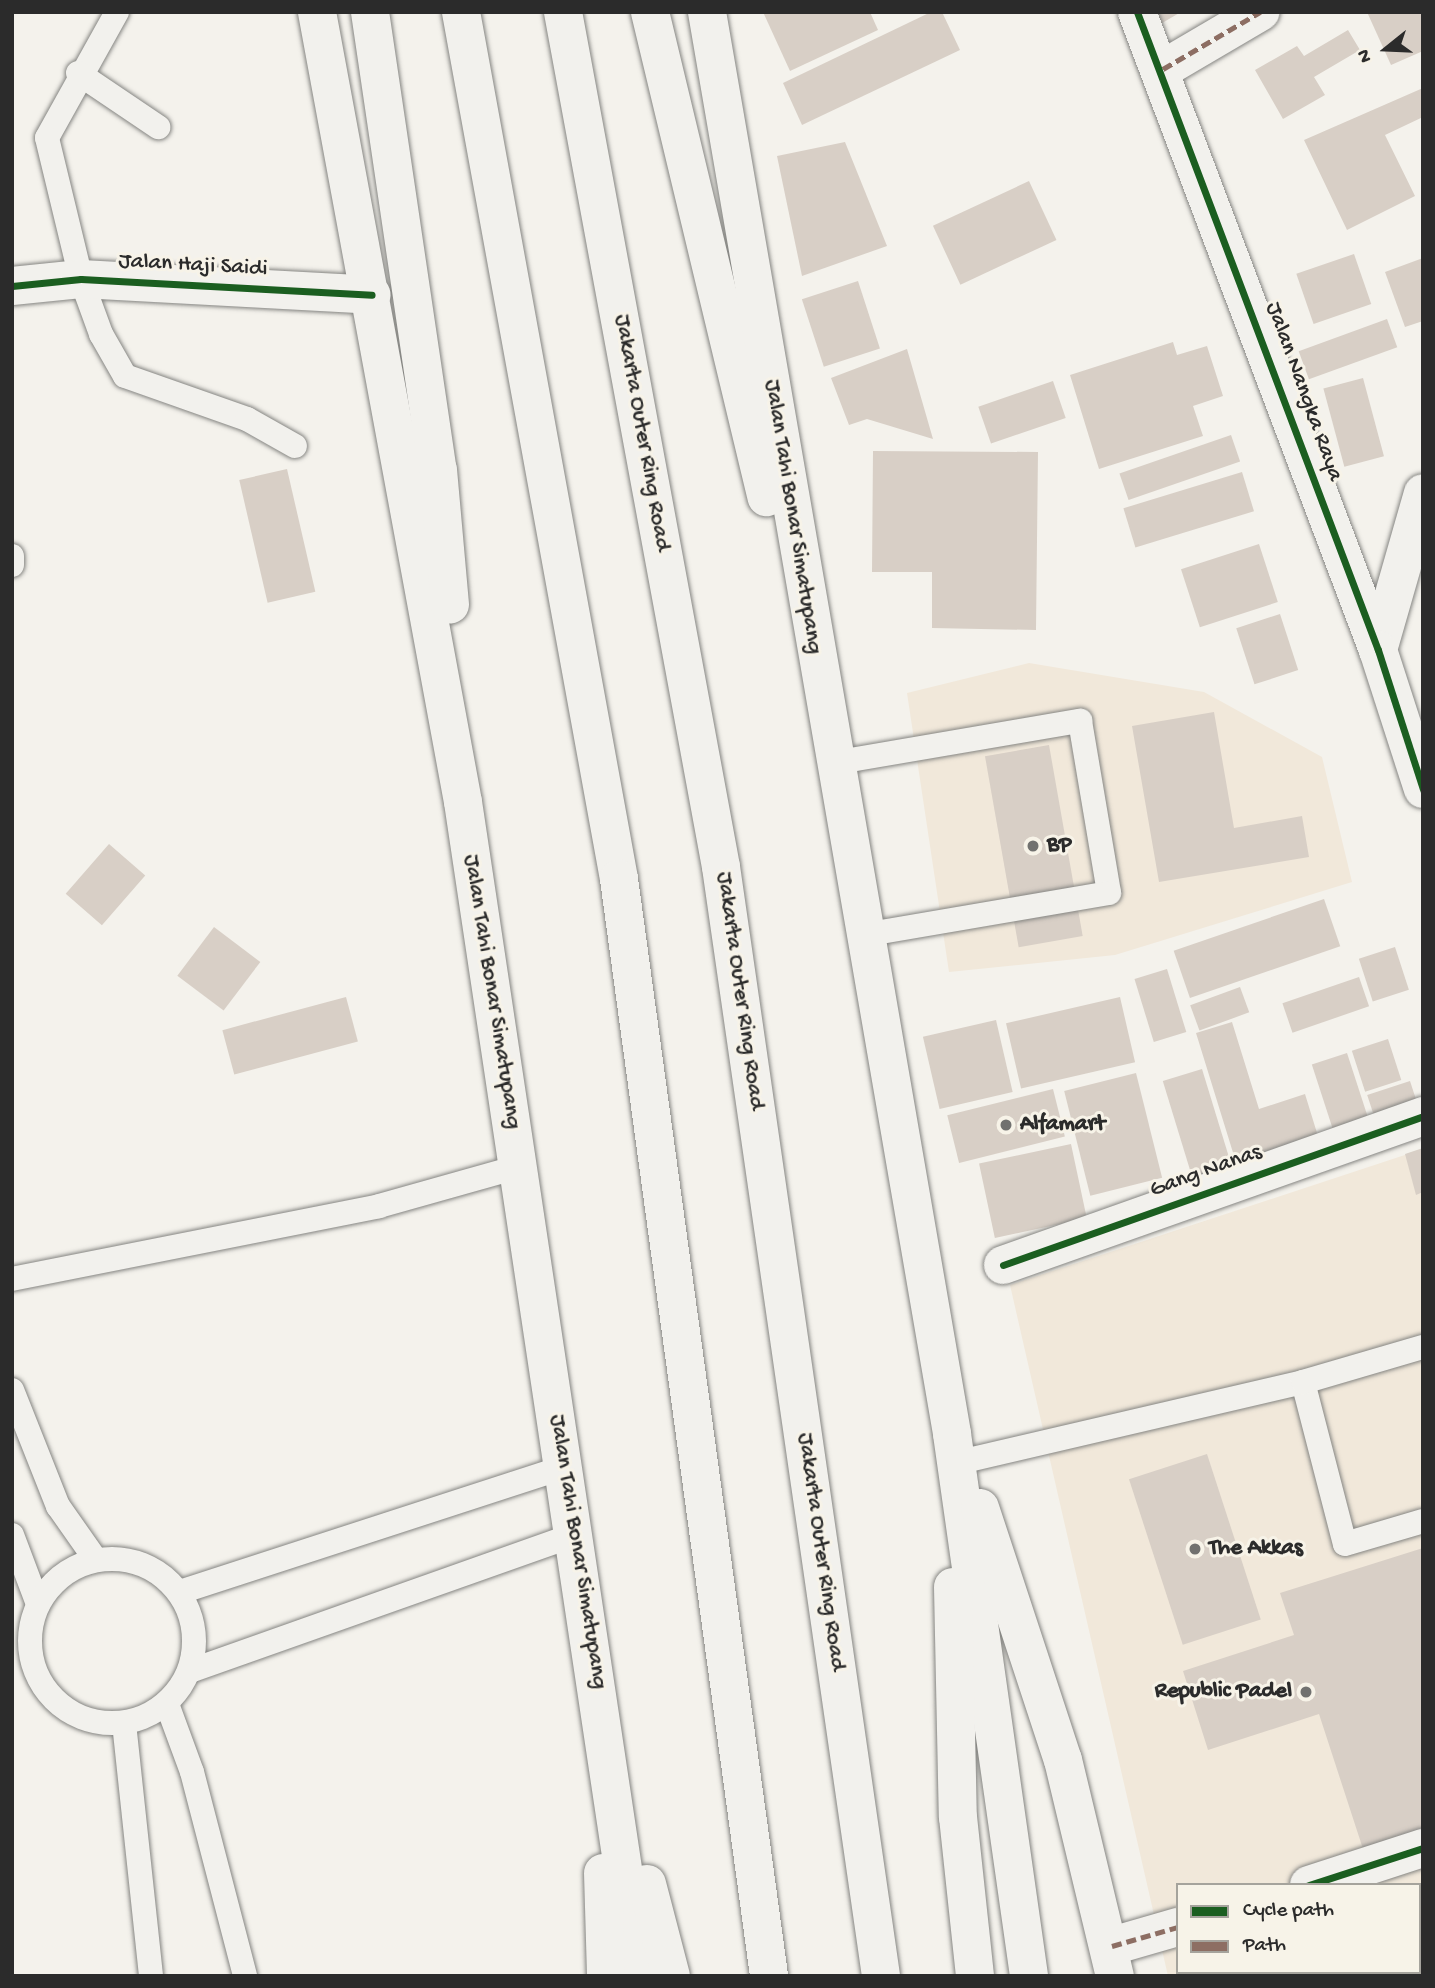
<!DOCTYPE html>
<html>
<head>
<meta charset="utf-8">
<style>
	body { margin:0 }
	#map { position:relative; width:1435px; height:1988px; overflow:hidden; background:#f4f2ec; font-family:"Gochi Hand",sans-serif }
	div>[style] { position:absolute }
	.built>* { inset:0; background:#f1e8da }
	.building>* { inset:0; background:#d8cfc6; transform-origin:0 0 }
	.roads { filter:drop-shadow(0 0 2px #858582) drop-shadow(0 0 2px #858582) }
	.lane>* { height:24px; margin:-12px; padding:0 12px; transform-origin:12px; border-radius:12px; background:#f2f1ed }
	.lane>.ring { margin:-12px; padding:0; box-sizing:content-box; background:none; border:24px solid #f2f1ed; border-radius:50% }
	.street>* { height:38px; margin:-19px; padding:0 19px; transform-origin:19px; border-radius:19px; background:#f2f1ed }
	.secondary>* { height:38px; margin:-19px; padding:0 19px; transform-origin:19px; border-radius:19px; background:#f2f1ed }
	.highway>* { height:38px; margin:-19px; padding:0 19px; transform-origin:19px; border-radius:19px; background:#f2f1ed }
	.quiet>* { height:5px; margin-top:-2.5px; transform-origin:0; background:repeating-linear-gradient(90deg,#8d6e63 0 10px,transparent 0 15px) }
	.cycleway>* { height:7px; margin:-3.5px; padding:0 3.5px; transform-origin:3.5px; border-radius:3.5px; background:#1b5e20 }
	.dots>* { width:19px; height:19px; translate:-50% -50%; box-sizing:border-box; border:4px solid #f7f3e8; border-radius:50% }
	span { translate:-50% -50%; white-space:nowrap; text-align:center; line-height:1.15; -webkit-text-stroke:6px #f7f3e8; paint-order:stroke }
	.street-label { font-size:23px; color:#2b2b2b }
	.poi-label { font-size:23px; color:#2b2b2b; font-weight:700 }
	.left { translate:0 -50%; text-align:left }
	.right { translate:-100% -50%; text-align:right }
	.frame { position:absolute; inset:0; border:14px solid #2b2b2b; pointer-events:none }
	.legend { position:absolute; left:1176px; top:1883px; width:245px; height:91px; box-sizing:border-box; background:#f7f3e8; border:2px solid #a5a39c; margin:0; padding:9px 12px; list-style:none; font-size:21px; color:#2b2b2b }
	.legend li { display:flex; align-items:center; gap:14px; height:35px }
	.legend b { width:35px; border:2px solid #a5a39c }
	.north { position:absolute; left:1351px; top:14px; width:70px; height:70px; -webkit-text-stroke:5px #f7f3e8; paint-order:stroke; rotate:252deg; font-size:19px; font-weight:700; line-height:28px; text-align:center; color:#2b2b2b }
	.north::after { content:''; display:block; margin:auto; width:24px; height:32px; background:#2b2b2b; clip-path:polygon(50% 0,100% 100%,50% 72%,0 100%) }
</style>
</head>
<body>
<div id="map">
	<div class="built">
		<div style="clip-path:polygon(1029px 663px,1204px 692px,1322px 757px,1352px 882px,1115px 955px,949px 972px,907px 693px)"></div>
		<div style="clip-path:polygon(evenodd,1423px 1149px,1423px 1976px,1168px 1976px,1010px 1285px,1423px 1149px,1178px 1885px,1419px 1885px,1419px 1972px,1178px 1972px,1178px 1885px)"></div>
	</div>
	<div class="building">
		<div style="clip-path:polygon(763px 12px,870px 12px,878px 30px,790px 71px)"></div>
		<div style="clip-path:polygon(931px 12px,942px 12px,960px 50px,802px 125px,783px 83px)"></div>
		<div style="clip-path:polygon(1149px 12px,1181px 12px,1157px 26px)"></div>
		<div style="clip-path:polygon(1367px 12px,1423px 12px,1423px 51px,1391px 65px)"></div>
		<div style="clip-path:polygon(1348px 30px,1360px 50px,1314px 77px,1325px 95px,1283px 119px,1255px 70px,1297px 46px,1304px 56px)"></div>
		<div style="clip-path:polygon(1423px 88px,1423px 117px,1385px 135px,1415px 196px,1347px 230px,1304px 140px)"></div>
		<div style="clip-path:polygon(845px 142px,887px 246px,802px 276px,777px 156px)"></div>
		<div style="left:1029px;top:181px;width:65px;height:106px;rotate:65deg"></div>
		<div style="left:1354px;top:254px;width:53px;height:61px;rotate:71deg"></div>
		<div style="clip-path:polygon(1423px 258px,1423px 321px,1405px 327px,1385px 272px)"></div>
		<div style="left:858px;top:281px;width:71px;height:59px;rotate:72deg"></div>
		<div style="left:1387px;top:319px;width:30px;height:94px;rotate:70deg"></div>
		<div style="clip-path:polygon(1173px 342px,1177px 355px,1207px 346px,1223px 396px,1193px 406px,1203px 436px,1099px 469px,1070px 375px)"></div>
		<div style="clip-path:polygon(907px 349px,933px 439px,867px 419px,849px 425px,831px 378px)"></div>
		<div style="left:1363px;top:378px;width:81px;height:41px;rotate:75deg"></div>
		<div style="left:1053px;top:381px;width:39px;height:79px;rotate:71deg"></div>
		<div style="left:1231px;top:435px;width:28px;height:118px;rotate:71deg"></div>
		<div style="clip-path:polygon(873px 451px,1038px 452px,1036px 630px,932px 628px,932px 572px,872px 572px)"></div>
		<div style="left:287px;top:469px;width:126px;height:49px;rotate:77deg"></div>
		<div style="left:1242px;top:472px;width:41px;height:124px;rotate:73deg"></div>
		<div style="left:1259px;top:544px;width:61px;height:82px;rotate:72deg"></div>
		<div style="left:1280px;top:614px;width:59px;height:46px;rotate:72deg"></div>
		<div style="clip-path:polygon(1214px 712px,1234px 828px,1302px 816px,1309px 857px,1159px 882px,1132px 726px)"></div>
		<div style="left:1049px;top:745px;width:194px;height:65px;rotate:80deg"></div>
		<div style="left:109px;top:844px;width:48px;height:66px;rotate:41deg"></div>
		<div style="left:1324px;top:899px;width:50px;height:159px;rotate:71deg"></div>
		<div style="left:214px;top:927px;width:58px;height:61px;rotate:37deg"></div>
		<div style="left:1395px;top:947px;width:45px;height:38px;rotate:72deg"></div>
		<div style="left:1167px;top:969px;width:66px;height:34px;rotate:73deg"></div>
		<div style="left:1359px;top:977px;width:31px;height:81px;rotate:71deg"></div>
		<div style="left:1240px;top:987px;width:27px;height:53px;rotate:70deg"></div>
		<div style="left:346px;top:997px;width:46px;height:128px;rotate:75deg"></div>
		<div style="left:1120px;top:997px;width:67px;height:117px;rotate:77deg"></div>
		<div style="left:996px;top:1020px;width:74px;height:75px;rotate:77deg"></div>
		<div style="clip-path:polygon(1232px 1022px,1259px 1109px,1305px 1094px,1321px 1146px,1239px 1172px,1196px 1033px)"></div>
		<div style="left:1388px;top:1039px;width:43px;height:38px;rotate:72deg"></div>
		<div style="left:1347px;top:1053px;width:81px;height:37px;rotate:72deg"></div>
		<div style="left:1202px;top:1069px;width:107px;height:41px;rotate:73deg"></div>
		<div style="left:1136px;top:1073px;width:108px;height:74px;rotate:76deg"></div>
		<div style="left:1410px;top:1081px;width:29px;height:45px;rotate:72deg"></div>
		<div style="left:1053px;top:1089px;width:49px;height:109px;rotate:76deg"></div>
		<div style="left:1071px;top:1144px;width:76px;height:94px;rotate:78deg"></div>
		<div style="clip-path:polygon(1423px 1148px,1423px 1192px,1416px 1195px,1405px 1154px)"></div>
		<div style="left:1207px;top:1454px;width:174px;height:82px;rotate:72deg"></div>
		<div style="clip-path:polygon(1423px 1548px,1423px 1830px,1363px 1849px,1319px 1714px,1208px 1750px,1183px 1671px,1294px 1635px,1280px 1593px)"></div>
	</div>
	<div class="roads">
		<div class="lane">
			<div style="left:117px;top:12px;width:144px;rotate:119.1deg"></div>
			<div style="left:47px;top:138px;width:145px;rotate:76.4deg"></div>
			<div style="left:81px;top:279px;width:59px;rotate:70deg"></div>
			<div style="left:101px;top:334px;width:48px;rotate:60.3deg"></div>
			<div style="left:125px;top:376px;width:129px;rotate:19.4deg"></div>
			<div style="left:247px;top:419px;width:55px;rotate:29.4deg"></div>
			<div style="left:78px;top:73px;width:97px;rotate:34deg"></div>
			<div style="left:12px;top:556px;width:9px;rotate:90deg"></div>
			<div style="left:833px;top:763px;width:251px;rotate:-9.7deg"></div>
			<div style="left:1080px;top:721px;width:174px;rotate:80.4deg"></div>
			<div style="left:1109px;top:893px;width:249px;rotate:170.3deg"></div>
			<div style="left:12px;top:1279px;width:374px;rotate:-11.2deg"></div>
			<div style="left:379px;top:1206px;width:144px;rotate:-15.7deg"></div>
			<div style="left:1303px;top:1382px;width:167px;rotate:75.5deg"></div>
			<div style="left:1345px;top:1544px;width:81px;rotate:-16.4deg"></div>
			<div style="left:12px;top:1390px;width:125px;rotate:68.4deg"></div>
			<div style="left:58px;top:1506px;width:66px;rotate:54.9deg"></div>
			<div style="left:964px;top:1461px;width:348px;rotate:-13.1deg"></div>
			<div style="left:1303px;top:1382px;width:125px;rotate:-16.3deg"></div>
			<div style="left:12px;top:1535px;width:74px;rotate:69.4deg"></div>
			<div class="ring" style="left:30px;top:1559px;width:140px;height:140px"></div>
			<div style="left:180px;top:1592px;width:404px;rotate:-18deg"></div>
			<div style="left:190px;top:1671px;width:407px;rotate:-19.5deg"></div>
			<div style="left:167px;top:1704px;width:72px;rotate:69.8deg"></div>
			<div style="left:192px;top:1772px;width:211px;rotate:75.4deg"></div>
			<div style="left:124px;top:1723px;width:254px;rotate:83.9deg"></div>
		</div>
		<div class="street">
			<div style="left:1163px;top:69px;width:113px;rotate:-30.4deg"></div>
			<div style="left:12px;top:286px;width:69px;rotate:-5.8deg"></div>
			<div style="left:81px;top:279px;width:291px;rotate:3.1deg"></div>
			<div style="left:1378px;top:650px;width:163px;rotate:-74deg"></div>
			<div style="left:1003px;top:1265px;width:446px;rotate:-19.5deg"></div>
			<div style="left:1309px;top:1885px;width:120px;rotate:-18deg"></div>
			<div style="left:1112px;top:1946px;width:69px;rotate:-16.1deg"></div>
		</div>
		<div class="secondary">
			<div style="left:1137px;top:12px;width:682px;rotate:69.31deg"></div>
			<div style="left:1378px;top:650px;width:146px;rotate:72.1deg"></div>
		</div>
		<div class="highway">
			<div style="left:317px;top:12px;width:803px;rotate:79.53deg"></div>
			<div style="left:463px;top:802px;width:1187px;rotate:81.47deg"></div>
			<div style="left:370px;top:12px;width:463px;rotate:81.6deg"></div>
			<div style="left:438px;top:470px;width:135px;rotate:84.9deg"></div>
			<div style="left:461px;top:12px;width:881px;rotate:79.67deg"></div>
			<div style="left:619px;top:879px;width:1107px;rotate:82.21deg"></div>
			<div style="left:563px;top:12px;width:869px;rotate:79.53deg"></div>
			<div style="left:721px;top:867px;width:1120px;rotate:81.79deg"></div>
			<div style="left:650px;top:12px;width:499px;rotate:76.5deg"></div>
			<div style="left:707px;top:12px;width:1443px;rotate:80.22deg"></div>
			<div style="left:952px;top:1434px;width:547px;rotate:81.91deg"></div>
			<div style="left:980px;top:1508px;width:265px;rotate:71.8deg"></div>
			<div style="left:1063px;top:1760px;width:222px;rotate:76.5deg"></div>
			<div style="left:953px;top:1587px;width:230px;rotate:88.8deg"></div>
			<div style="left:958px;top:1817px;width:160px;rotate:83.9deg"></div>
			<div style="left:603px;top:1873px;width:103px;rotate:88.3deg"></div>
			<div style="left:647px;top:1884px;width:95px;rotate:75.4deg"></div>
		</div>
	</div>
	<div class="quiet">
		<div style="left:1163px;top:69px;width:113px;rotate:-30.4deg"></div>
		<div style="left:1112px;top:1946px;width:69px;rotate:-16.1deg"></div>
	</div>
	<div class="cycleway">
		<div style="left:1137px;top:12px;width:682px;rotate:69.31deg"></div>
		<div style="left:1378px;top:650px;width:146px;rotate:72.1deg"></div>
		<div style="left:12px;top:286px;width:69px;rotate:-5.8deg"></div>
		<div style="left:81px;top:279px;width:291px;rotate:3.1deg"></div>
		<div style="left:1003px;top:1265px;width:446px;rotate:-19.5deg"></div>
		<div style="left:1309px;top:1885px;width:120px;rotate:-18deg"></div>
	</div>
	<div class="dots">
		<div style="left:1033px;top:846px;background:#71716f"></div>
		<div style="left:1006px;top:1125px;background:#71716f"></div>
		<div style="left:1195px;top:1549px;background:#71716f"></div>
		<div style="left:1306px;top:1692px;background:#71716f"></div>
	</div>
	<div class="street-label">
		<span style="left:193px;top:266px;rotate:3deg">Jalan Haji Saidi</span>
		<span style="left:1303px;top:392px;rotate:70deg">Jalan Nangka Raya</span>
		<span style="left:641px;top:433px;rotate:80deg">Jakarta Outer Ring Road</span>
		<span style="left:792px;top:517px;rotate:81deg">Jalan Tahi Bonar Simatupang</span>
		<span style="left:739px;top:991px;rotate:82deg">Jakarta Outer Ring Road</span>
		<span style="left:491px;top:992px;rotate:81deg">Jalan Tahi Bonar Simatupang</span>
		<span style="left:1206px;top:1172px;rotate:-20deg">Gang Nanas</span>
		<span style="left:577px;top:1552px;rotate:81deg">Jalan Tahi Bonar Simatupang</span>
		<span style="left:820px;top:1552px;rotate:82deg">Jakarta Outer Ring Road</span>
	</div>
	<div class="poi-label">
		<span class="left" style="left:1047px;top:846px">BP</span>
		<span class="left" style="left:1020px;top:1125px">Alfamart</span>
		<span class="left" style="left:1209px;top:1549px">The Akkas</span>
		<span class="right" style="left:1292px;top:1692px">Republic Padel</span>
	</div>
	<div class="frame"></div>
	<ul class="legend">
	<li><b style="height:9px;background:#1b5e20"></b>Cycle path</li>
	<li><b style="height:9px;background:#8d6e63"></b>Path</li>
	</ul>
	<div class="north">N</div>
</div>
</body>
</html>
